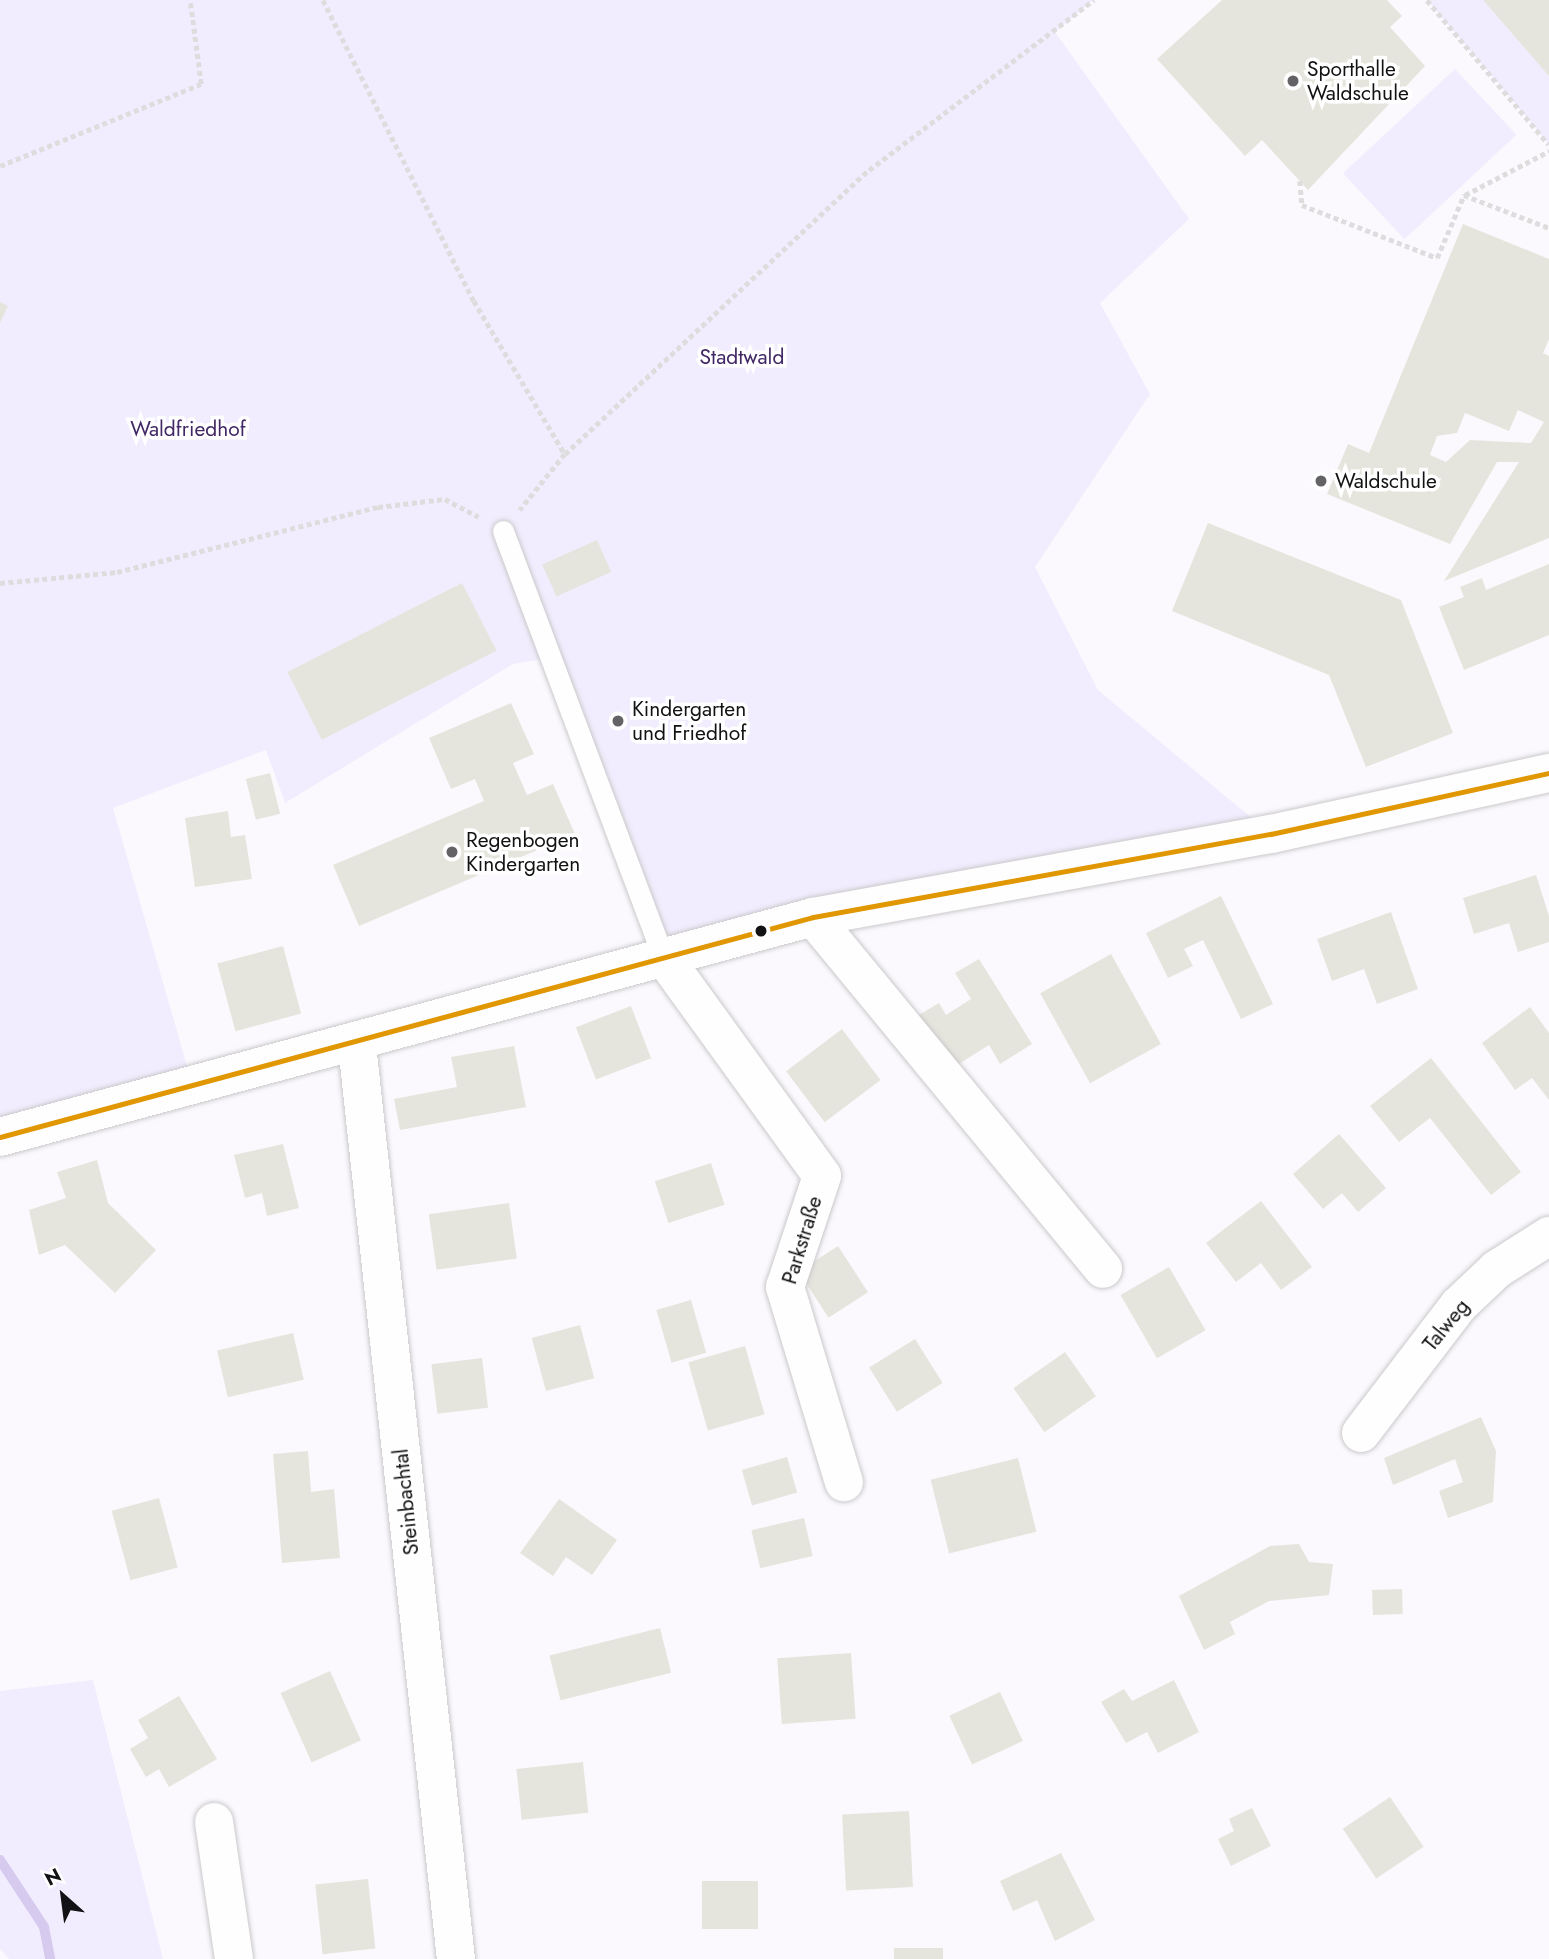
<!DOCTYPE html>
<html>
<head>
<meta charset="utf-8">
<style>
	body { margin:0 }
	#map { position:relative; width:1549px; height:1959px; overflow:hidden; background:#fbf9fd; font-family:Jost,sans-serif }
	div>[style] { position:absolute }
	.green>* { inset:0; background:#f2edfe; transform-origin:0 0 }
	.stream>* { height:10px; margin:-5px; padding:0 5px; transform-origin:5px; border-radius:5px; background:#d6caee }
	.building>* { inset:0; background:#e6e5dd; transform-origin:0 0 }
	.path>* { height:4.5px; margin-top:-2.25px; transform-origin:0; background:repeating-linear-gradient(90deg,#ddddde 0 5px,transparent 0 8.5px) }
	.roads { filter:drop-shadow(0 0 2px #cac9cb) drop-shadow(0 0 2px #cac9cb) }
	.service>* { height:21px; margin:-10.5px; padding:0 10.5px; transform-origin:10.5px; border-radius:10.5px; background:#fefeff }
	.minor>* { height:38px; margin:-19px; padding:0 19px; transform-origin:19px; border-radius:19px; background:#fefeff }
	.bus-1>* { height:5px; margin:-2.5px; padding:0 2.5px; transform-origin:2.5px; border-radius:2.5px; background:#e09702 }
	.dots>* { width:19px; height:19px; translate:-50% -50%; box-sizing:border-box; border:4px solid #fff; border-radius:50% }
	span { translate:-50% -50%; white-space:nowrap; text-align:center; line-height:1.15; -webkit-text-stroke:7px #fff; paint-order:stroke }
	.poi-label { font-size:21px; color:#121113 }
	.left { translate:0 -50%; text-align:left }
	.park-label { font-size:21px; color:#412864 }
	.street-label { font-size:21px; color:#121113 }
	.north { position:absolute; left:28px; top:1861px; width:70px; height:70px; -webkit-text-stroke:5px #fff; paint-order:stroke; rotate:332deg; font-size:19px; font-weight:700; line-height:28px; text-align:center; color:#121113 }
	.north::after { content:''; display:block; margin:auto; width:24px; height:32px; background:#121113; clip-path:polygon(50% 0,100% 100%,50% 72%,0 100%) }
</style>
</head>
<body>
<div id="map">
	<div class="green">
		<div style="clip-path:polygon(0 0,1094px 0,1055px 32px,1189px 219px,1100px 303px,1150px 394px,1035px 567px,1098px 690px,1271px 834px,663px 956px,550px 658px,513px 664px,285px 803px,266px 750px,113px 808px,193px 1087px,0 1137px)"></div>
		<div style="clip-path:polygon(1427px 0,1549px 0,1549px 145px,1524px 114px)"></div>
		<div style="left:1455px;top:69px;width:90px;height:153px;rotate:47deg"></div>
		<div style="clip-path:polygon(93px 1680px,163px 1959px,9px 1959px,0 1949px,0 1691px)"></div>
	</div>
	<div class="stream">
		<div style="left:0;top:1860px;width:80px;rotate:56.7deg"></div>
		<div style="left:44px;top:1927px;width:33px;rotate:79deg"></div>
	</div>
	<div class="building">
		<div style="clip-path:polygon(1222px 0,1387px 0,1402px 16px,1390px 27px,1425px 66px,1308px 190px,1262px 140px,1245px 156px,1157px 59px)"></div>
		<div style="clip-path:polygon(1483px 0,1549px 0,1549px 76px)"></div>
		<div style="clip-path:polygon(evenodd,1463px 224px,1549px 259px,1549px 339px,1543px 353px,1549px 356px,1549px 538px,1444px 581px,1519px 462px,1497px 462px,1450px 544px,1327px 494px,1348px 444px,1369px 453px,1463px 224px,1518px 410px,1544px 422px,1531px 443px,1470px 440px,1446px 462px,1430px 455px,1437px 436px,1457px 433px,1465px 413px,1509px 431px,1518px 410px)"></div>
		<div style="clip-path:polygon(0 302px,8px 306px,0 323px)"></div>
		<div style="clip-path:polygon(1208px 523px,1401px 600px,1453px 733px,1366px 767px,1329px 675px,1172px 611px)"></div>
		<div style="left:597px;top:540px;width:35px;height:60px;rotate:66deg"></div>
		<div style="clip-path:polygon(1549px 564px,1549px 635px,1464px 670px,1439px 607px,1464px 597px,1460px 587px,1482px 578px,1486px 590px)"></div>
		<div style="left:462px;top:583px;width:76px;height:196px;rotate:63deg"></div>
		<div style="clip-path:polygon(511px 703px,534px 754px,513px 763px,527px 795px,553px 784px,575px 834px,359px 926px,333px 865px,484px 801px,475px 779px,451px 789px,429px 738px)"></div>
		<div style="left:270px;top:773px;width:42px;height:25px;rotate:76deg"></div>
		<div style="clip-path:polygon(228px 811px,231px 837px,245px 835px,252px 879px,195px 887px,185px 818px)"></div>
		<div style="clip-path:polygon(1536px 875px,1549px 916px,1549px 942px,1518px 952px,1509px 923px,1474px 934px,1463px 898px)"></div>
		<div style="clip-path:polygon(1221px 896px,1273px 1004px,1241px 1019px,1203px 940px,1184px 949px,1193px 966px,1168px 978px,1146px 933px)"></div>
		<div style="clip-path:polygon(1391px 912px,1418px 989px,1377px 1004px,1364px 969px,1332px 981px,1317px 939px)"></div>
		<div style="left:283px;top:946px;width:70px;height:68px;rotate:75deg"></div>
		<div style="left:1111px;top:954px;width:103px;height:81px;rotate:61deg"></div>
		<div style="clip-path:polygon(979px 959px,1032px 1044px,1000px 1064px,989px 1045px,946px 1072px,912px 1019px,939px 1003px,946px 1015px,971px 999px,955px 973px)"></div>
		<div style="left:631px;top:1006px;width:56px;height:59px;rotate:69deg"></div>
		<div style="clip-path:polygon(1530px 1007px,1549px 1033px,1549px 1100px,1532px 1078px,1515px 1090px,1482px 1043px)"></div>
		<div style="left:842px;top:1029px;width:64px;height:70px;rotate:53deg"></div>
		<div style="clip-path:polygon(514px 1046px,526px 1107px,400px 1130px,394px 1099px,457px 1087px,451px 1057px)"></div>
		<div style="clip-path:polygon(1431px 1058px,1521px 1172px,1491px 1195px,1430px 1118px,1399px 1142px,1370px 1106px)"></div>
		<div style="clip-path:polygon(1339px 1134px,1386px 1188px,1358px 1212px,1342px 1193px,1323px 1209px,1293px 1174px)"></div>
		<div style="clip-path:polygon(283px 1144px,299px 1208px,267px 1216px,262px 1193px,245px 1198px,234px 1155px)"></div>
		<div style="clip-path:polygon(97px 1160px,108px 1203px,156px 1250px,115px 1293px,65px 1245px,39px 1255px,29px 1210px,66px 1198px,57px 1172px)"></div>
		<div style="left:711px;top:1163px;width:44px;height:59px;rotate:72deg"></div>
		<div style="clip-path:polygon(1261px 1201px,1312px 1267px,1281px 1290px,1261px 1263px,1236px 1282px,1206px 1243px)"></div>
		<div style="left:509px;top:1203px;width:56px;height:81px;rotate:82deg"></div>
		<div style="left:838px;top:1246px;width:55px;height:47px;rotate:57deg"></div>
		<div style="left:1169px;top:1267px;width:73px;height:56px;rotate:60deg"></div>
		<div style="left:691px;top:1300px;width:55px;height:36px;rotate:74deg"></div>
		<div style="left:580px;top:1325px;width:55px;height:50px;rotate:75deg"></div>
		<div style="left:293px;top:1333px;width:48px;height:78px;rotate:77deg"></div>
		<div style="left:915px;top:1339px;width:52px;height:54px;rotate:58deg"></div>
		<div style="left:745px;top:1346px;width:71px;height:59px;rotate:74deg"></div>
		<div style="left:1065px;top:1352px;width:54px;height:63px;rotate:55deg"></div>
		<div style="left:482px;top:1358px;width:50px;height:51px;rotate:83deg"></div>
		<div style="clip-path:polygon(1481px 1417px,1496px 1451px,1493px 1502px,1448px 1518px,1439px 1491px,1463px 1482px,1455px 1459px,1393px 1485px,1384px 1458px)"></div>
		<div style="clip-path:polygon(308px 1451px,311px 1492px,334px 1489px,340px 1558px,282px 1563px,273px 1454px)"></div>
		<div style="left:787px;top:1457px;width:37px;height:47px;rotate:74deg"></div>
		<div style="left:1018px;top:1458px;width:76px;height:90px;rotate:76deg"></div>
		<div style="left:159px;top:1498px;width:72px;height:49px;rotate:75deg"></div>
		<div style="clip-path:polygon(559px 1499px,617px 1540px,592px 1575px,566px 1557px,553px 1576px,520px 1553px)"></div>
		<div style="left:804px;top:1518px;width:39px;height:54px;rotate:77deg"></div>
		<div style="clip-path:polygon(1299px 1544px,1309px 1562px,1333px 1564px,1329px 1595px,1269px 1601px,1230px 1622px,1235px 1634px,1204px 1650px,1179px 1596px,1270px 1546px)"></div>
		<div style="left:1402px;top:1589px;width:25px;height:30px;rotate:88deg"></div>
		<div style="left:660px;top:1628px;width:46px;height:114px;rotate:76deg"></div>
		<div style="left:851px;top:1653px;width:66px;height:74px;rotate:86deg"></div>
		<div style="left:330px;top:1671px;width:76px;height:54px;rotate:66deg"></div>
		<div style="clip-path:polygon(1174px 1680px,1199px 1732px,1158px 1753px,1147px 1732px,1126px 1743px,1101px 1702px,1124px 1689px,1132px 1701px)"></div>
		<div style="left:1000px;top:1692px;width:54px;height:56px;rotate:65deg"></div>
		<div style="clip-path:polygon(179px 1696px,217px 1759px,169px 1787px,159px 1769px,146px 1777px,130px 1749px,148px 1738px,138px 1720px)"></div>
		<div style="left:583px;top:1762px;width:51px;height:67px;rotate:84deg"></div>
		<div style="left:1390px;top:1797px;width:60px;height:57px;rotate:56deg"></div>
		<div style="clip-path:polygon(1252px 1808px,1271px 1846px,1231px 1866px,1218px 1839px,1234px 1831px,1229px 1819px)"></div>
		<div style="left:909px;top:1811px;width:76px;height:67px;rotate:87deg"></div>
		<div style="clip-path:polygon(1061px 1853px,1095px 1920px,1055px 1941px,1037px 1900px,1013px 1911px,1000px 1881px)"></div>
		<div style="left:368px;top:1879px;width:70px;height:53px;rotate:84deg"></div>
		<div style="left:702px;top:1881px;width:56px;height:48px"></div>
		<div style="left:894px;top:1948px;width:49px;height:11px"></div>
	</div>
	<div class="path">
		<div style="left:323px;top:0;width:337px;rotate:63.4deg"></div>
		<div style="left:474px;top:301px;width:178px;rotate:59.3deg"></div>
		<div style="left:565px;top:454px;width:72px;rotate:128.8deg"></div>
		<div style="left:1427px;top:0;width:189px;rotate:49.9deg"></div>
		<div style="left:0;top:166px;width:217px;rotate:-22.2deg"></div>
		<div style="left:201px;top:84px;width:85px;rotate:-97.5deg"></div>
		<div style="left:1300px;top:181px;width:24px;rotate:85deg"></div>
		<div style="left:1302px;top:205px;width:145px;rotate:21.4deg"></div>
		<div style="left:1437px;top:258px;width:69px;rotate:-66.8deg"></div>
		<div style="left:1464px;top:195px;width:91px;rotate:21.2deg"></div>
		<div style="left:1465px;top:195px;width:95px;rotate:-27.6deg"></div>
		<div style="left:565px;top:454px;width:416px;rotate:-43.1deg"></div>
		<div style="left:869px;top:170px;width:282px;rotate:-37.1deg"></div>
		<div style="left:0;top:583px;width:118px;rotate:-5.4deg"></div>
		<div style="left:117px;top:572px;width:269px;rotate:-14deg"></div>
		<div style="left:378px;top:507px;width:67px;rotate:-6.8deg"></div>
		<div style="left:445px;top:499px;width:38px;rotate:28deg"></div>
	</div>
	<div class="roads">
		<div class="service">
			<div style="left:503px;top:531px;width:454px;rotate:69.4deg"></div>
		</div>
		<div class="minor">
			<div style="left:813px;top:917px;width:456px;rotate:50.5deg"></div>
			<div style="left:663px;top:956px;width:271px;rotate:54.1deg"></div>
			<div style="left:822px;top:1176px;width:117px;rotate:108.4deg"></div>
			<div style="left:785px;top:1287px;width:204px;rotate:73.2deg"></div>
			<div style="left:357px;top:1045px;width:919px;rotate:83.82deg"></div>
			<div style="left:0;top:1137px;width:842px;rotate:-15.14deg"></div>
			<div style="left:813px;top:917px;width:465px;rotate:-10.3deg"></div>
			<div style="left:1271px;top:834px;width:285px;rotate:-12.4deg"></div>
			<div style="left:1361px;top:1433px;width:161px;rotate:-52.6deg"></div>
			<div style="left:1459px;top:1305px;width:52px;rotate:-43.5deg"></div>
			<div style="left:1497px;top:1269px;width:62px;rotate:-32.4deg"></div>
			<div style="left:214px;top:1822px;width:138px;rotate:81.7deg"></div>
		</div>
	</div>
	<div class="bus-1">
		<div style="left:0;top:1137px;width:842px;rotate:-15.14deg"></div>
		<div style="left:813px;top:917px;width:465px;rotate:-10.3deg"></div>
		<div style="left:1271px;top:834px;width:285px;rotate:-12.4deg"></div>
	</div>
	<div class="dots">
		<div style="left:1293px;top:81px;background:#646265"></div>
		<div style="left:1321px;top:481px;background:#646265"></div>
		<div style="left:618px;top:721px;background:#646265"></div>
		<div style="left:452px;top:852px;background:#646265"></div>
		<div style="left:761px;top:931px;background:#121113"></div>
	</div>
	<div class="poi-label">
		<span class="left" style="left:1307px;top:81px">Sporthalle<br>Waldschule</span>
		<span class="left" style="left:1335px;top:481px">Waldschule</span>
		<span class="left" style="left:632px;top:721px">Kindergarten<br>und Friedhof</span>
		<span class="left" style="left:466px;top:852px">Regenbogen<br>Kindergarten</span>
	</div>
	<div class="park-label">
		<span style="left:742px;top:357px">Stadtwald</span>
		<span style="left:188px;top:429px">Waldfriedhof</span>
	</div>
	<div class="street-label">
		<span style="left:802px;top:1240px;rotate:-73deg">Parkstraße</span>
		<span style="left:1446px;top:1325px;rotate:-51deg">Talweg</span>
		<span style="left:406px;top:1502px;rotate:-96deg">Steinbachtal</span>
	</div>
	<div class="north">N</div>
</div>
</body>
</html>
